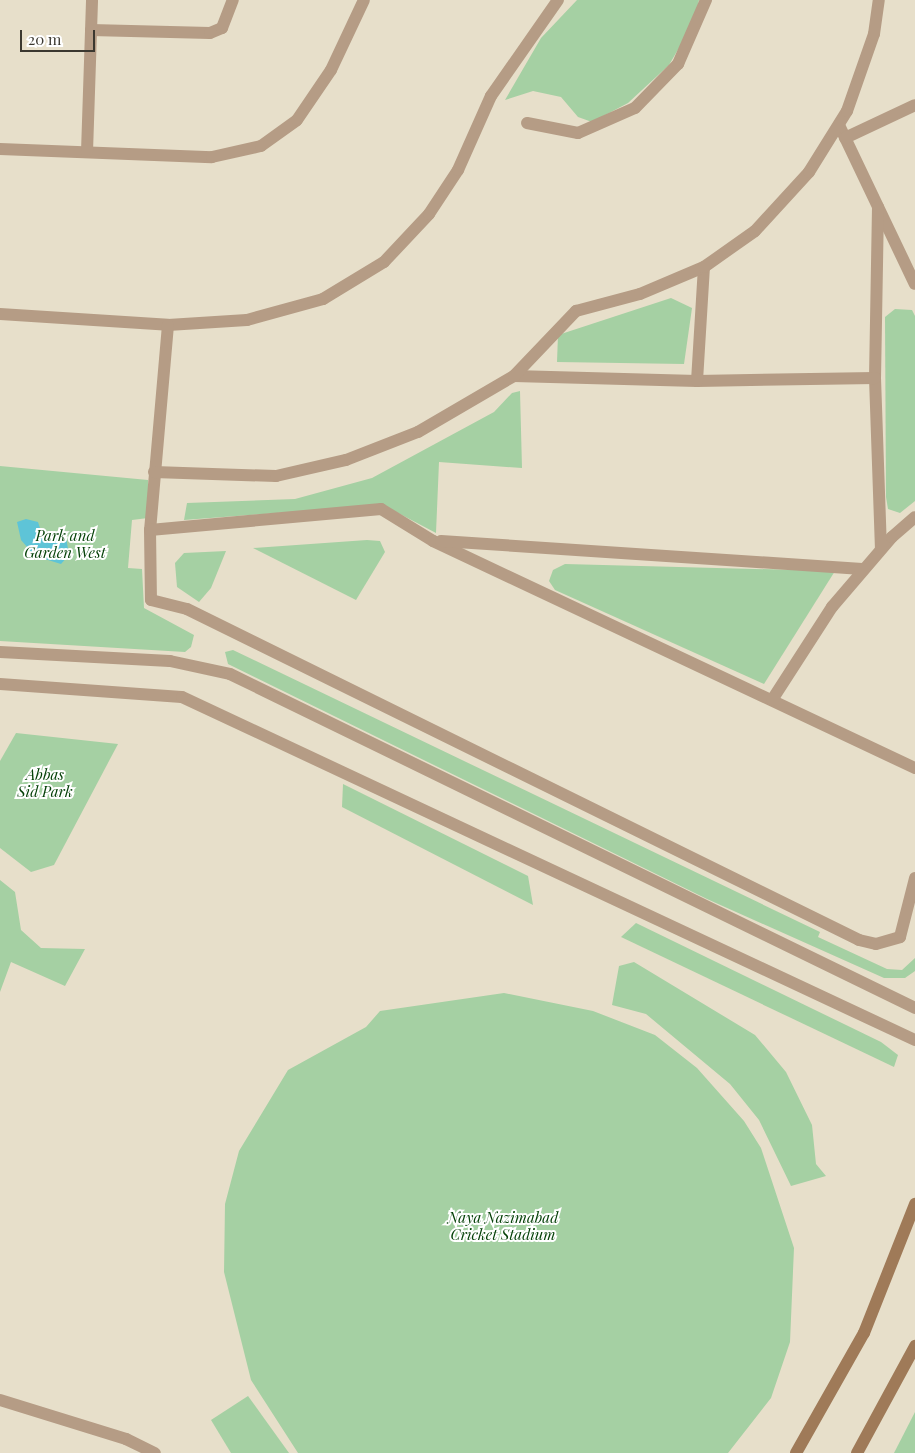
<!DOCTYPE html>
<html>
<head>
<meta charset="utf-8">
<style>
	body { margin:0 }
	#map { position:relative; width:915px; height:1453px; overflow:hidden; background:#e7dfca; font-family:"Playfair Display",serif }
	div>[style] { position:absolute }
	.green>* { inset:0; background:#a5d0a3 }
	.water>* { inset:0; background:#5ec4d7 }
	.street>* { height:12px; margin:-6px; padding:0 6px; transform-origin:6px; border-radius:6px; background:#b59c85 }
	.secondary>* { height:12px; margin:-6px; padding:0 6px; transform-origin:6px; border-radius:6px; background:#9f7a58 }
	span { translate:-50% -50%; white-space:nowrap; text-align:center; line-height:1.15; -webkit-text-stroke:4px #fff; paint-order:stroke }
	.park-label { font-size:15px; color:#044007; font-style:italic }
	.scale { position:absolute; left:20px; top:30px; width:75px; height:22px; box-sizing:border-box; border:2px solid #3b3830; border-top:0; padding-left:6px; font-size:15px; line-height:18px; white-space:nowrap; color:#3b3830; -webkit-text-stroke:4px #fff; paint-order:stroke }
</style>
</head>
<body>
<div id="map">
	<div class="green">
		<div style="clip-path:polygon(577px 0,699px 0,694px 22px,669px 65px,628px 103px,592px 122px,578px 117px,561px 97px,533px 91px,505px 100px,541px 38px)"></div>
		<div style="clip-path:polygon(671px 298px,692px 308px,684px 364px,557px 362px,558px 335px)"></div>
		<div style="clip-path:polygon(895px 309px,912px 310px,915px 316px,915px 501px,900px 513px,888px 509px,886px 497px,885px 317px)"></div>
		<div style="clip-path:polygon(520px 391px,522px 468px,439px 462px,436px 533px,383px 505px,184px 520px,187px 503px,295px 499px,372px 478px,494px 412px,512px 393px)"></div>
		<div style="clip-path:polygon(0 466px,148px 480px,148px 518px,132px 520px,128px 568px,142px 569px,144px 608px,194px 635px,191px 647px,185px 652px,0 641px)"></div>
		<div style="clip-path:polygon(367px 540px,380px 541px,385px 552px,356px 600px,253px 548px)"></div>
		<div style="clip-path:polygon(226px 551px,211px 588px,199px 602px,177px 587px,175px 563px,184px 553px)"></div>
		<div style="clip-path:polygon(565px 564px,835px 571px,764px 684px,555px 590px,549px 581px,553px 570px)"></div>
		<div style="clip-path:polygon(233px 650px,820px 932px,818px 937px,887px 969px,902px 970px,915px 958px,915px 971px,905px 978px,884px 978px,707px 899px,228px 664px,225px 652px)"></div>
		<div style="clip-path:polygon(16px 733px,118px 744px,54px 865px,31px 872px,0 848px,0 761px)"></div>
		<div style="clip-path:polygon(343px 784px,528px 876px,533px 905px,342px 807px)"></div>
		<div style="clip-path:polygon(0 880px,15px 892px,21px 930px,41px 948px,85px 949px,65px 986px,11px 962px,0 992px)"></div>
		<div style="clip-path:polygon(636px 923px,881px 1042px,898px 1055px,894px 1067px,621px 937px)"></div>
		<div style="clip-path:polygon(634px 962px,755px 1035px,786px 1072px,812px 1125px,816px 1164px,826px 1176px,791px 1186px,759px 1120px,730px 1084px,646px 1014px,612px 1005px,619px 966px)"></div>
		<div style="clip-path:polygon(504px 993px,593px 1011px,655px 1035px,697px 1068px,744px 1121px,761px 1148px,794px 1248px,790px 1342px,771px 1398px,728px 1453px,298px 1453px,251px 1380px,224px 1272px,225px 1204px,239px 1151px,288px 1070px,366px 1027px,380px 1011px)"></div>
		<div style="clip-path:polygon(248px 1396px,289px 1453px,231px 1453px,211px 1420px)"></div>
		<div style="clip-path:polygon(915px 1412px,915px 1453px,894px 1453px)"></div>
	</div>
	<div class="water">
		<div style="clip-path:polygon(26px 519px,38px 522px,41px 531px,66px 537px,69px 555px,61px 564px,35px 556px,21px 540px,17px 522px)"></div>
	</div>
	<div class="street">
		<div style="left:91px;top:30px;width:119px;rotate:1.4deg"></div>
		<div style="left:210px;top:33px;width:13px;rotate:-23deg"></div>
		<div style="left:222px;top:28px;width:30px;rotate:-69deg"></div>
		<div style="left:527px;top:123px;width:52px;rotate:11.1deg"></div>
		<div style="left:578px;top:133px;width:62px;rotate:-23.7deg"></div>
		<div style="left:635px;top:108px;width:62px;rotate:-45.7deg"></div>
		<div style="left:678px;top:64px;width:70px;rotate:-66.4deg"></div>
		<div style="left:839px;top:125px;width:176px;rotate:64.5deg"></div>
		<div style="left:845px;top:138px;width:77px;rotate:-25.2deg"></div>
		<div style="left:0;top:149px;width:212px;rotate:2.2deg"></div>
		<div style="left:212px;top:157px;width:50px;rotate:-12.7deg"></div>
		<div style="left:261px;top:146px;width:44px;rotate:-35.8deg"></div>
		<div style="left:297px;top:120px;width:60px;rotate:-55.8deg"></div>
		<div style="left:331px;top:70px;width:77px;rotate:-64.8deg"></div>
		<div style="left:87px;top:152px;width:152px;rotate:-88.1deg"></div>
		<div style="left:878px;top:207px;width:171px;rotate:91deg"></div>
		<div style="left:875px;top:378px;width:171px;rotate:88deg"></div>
		<div style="left:0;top:314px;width:168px;rotate:3.7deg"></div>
		<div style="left:168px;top:325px;width:79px;rotate:-3.6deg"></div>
		<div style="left:247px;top:320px;width:79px;rotate:-15.4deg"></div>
		<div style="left:323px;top:299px;width:71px;rotate:-31.2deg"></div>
		<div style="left:384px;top:262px;width:66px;rotate:-46.8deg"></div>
		<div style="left:429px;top:214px;width:53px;rotate:-56.6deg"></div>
		<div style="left:458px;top:170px;width:81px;rotate:-66deg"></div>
		<div style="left:491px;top:96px;width:117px;rotate:-55.1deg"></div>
		<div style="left:168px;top:325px;width:206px;rotate:95deg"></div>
		<div style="left:150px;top:530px;width:70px;rotate:89.2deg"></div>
		<div style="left:151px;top:600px;width:37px;rotate:14deg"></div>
		<div style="left:187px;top:609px;width:749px;rotate:26.22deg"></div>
		<div style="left:859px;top:940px;width:17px;rotate:13deg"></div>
		<div style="left:876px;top:944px;width:25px;rotate:-16deg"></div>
		<div style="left:900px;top:937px;width:61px;rotate:-75.7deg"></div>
		<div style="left:514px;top:376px;width:183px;rotate:1.6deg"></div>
		<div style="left:697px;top:381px;width:178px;rotate:-1deg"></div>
		<div style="left:697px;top:381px;width:114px;rotate:-86.5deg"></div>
		<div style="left:154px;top:472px;width:122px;rotate:1.9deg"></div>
		<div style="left:276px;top:476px;width:72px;rotate:-12.9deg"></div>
		<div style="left:346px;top:460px;width:77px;rotate:-21.3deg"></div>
		<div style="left:418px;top:432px;width:111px;rotate:-30.3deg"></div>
		<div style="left:514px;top:376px;width:90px;rotate:-46.4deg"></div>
		<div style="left:576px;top:311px;width:66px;rotate:-14.9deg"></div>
		<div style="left:640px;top:294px;width:69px;rotate:-22.9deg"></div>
		<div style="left:704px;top:267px;width:62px;rotate:-35.2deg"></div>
		<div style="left:755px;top:231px;width:80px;rotate:-47.5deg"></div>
		<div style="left:809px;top:172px;width:72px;rotate:-58.1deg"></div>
		<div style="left:847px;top:111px;width:82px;rotate:-70.7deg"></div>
		<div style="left:874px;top:34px;width:34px;rotate:-82deg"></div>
		<div style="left:150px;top:530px;width:232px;rotate:-5.2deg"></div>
		<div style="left:381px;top:509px;width:61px;rotate:31.6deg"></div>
		<div style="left:433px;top:541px;width:533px;rotate:25.22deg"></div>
		<div style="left:441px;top:541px;width:422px;rotate:3.8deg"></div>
		<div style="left:0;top:652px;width:170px;rotate:3deg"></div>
		<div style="left:170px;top:661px;width:61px;rotate:12.2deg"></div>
		<div style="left:230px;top:674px;width:762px;rotate:25.99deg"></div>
		<div style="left:0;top:684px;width:182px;rotate:4.1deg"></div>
		<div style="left:182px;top:697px;width:809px;rotate:25.08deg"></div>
		<div style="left:772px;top:700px;width:111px;rotate:-57.2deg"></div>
		<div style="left:832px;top:607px;width:92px;rotate:-49.4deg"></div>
		<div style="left:892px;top:537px;width:30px;rotate:-41deg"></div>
		<div style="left:0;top:1400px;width:132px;rotate:17.2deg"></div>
		<div style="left:126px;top:1439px;width:32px;rotate:26deg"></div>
	</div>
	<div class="secondary">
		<div style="left:796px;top:1453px;width:138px;rotate:-60.5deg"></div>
		<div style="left:864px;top:1333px;width:139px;rotate:-68.4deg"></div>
		<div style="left:857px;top:1453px;width:122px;rotate:-61.5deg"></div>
	</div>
	<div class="park-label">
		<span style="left:65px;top:544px">Park and<br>Garden West</span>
		<span style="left:45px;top:783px">Abbas<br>Sid Park</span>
		<span style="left:503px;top:1226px">Naya Nazimabad<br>Cricket Stadium</span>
	</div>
	<div class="scale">20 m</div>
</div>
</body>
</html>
